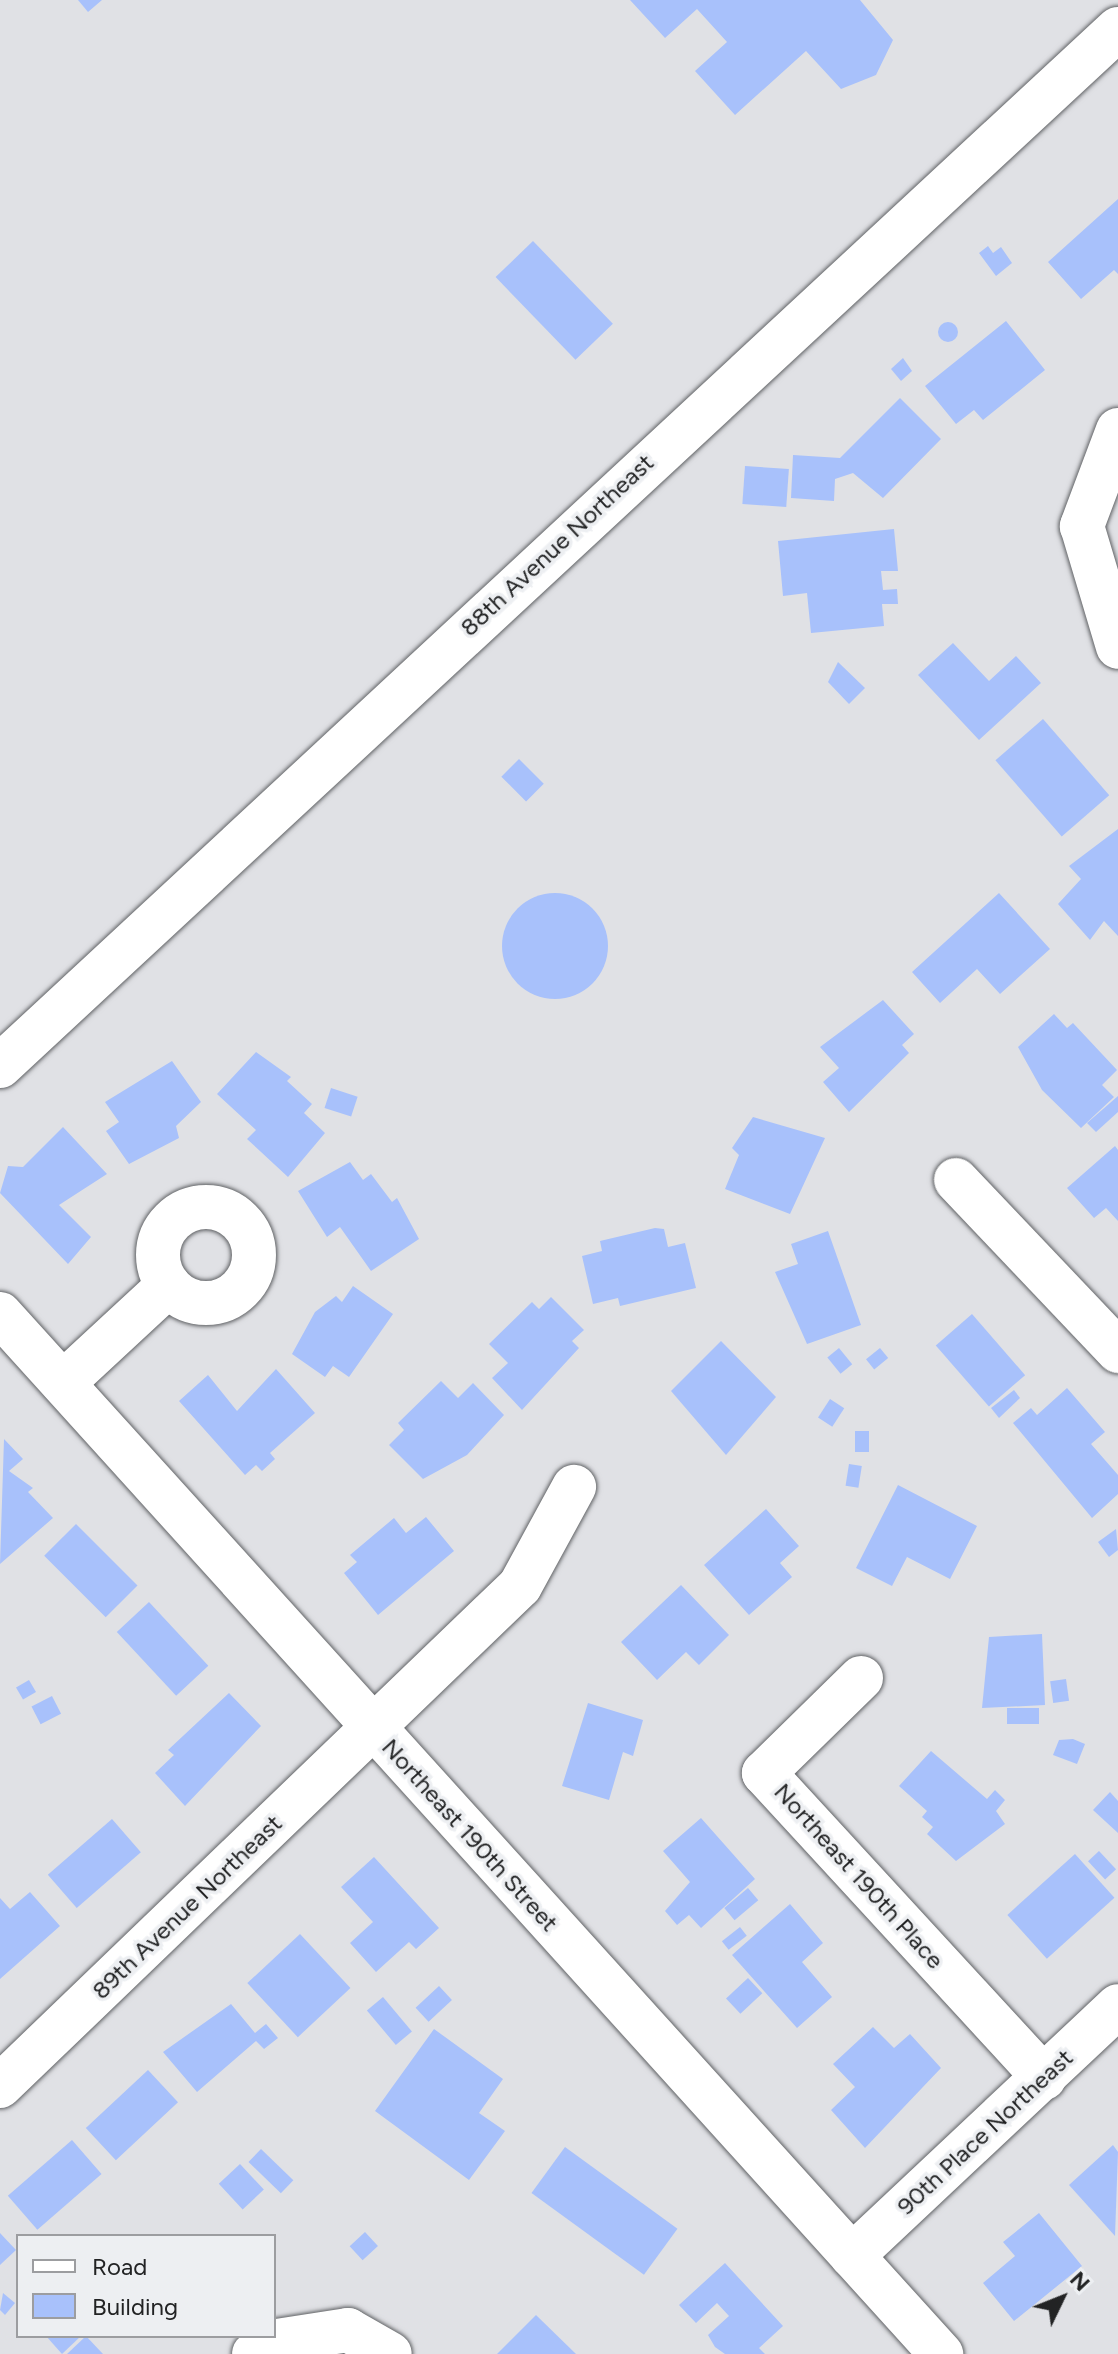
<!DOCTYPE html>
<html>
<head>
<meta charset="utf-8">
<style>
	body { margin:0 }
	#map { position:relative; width:1118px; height:2354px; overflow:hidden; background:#e0e1e5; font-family:Figtree,sans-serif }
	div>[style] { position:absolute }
	.building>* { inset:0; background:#a8c1fb; transform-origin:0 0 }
	.round { border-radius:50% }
	.roads { filter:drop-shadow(0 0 2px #606265) drop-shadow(0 0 2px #606265) }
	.minor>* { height:44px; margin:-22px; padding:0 22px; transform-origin:22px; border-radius:22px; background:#fff }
	.minor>.ring { margin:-22px; padding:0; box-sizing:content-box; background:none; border:44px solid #fff; border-radius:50% }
	span { translate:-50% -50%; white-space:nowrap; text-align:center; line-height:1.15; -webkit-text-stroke:7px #edeff2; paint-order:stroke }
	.street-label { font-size:24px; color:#222324 }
	.legend { position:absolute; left:16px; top:2234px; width:260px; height:104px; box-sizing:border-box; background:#edeff2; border:2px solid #9c9da0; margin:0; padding:10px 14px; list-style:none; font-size:24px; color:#222324 }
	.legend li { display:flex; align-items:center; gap:16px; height:40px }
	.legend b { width:40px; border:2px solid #9c9da0 }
	.north { position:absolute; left:1022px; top:2258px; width:80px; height:80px; -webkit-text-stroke:6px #edeff2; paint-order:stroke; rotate:47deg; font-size:22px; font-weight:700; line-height:32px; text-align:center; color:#222324 }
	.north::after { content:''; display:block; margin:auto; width:28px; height:36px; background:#222324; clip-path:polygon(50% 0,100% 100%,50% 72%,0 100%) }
</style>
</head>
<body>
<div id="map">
	<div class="building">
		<div style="clip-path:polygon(78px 0,102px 0,88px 12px)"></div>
		<div style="clip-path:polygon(630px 0,860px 0,893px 40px,876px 75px,841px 89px,806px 51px,735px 115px,695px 71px,727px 42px,697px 9px,665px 38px)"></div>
		<div style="clip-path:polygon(1118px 199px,1118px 274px,1114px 270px,1081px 299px,1048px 262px)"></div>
		<div style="left:533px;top:241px;width:115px;height:52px;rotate:46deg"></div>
		<div style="clip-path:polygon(988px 246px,993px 253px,1001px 247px,1012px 263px,996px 276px,979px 253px)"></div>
		<div style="clip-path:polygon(1006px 321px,1045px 370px,983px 420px,974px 410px,956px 424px,925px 386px)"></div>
		<div class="round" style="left:938px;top:322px;width:20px;height:20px"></div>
		<div style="clip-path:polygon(903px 358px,912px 371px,901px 381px,891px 369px)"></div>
		<div style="clip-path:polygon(900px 398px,941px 439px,883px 498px,853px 473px,835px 479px,834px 501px,791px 498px,793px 455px,840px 458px)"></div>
		<div style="left:745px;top:466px;width:44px;height:38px;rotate:4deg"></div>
		<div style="clip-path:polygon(894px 529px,898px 571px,881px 571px,883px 590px,897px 589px,898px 604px,882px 604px,884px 626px,811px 633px,807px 593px,783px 596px,778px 541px)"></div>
		<div style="clip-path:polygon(953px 643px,989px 681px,1016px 656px,1041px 683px,979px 740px,918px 675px)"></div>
		<div style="clip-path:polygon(838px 662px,865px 688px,849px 704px,828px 682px)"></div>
		<div style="left:1043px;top:719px;width:101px;height:63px;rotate:49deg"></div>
		<div style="left:519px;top:759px;width:35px;height:25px;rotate:45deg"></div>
		<div style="clip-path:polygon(1118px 829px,1118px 936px,1104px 921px,1090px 940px,1058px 904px,1081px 879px,1069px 866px)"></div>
		<div style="clip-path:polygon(999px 893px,1050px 949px,1000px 994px,977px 969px,940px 1003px,912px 972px)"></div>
		<div class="round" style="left:502px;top:893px;width:106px;height:106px"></div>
		<div style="clip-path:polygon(883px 1000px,914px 1034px,902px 1045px,909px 1053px,849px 1112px,823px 1082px,839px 1068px,820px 1047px)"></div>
		<div style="clip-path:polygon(1054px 1014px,1067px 1028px,1073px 1023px,1117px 1070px,1102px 1085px,1114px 1097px,1081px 1128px,1042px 1090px,1018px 1047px)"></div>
		<div style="clip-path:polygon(256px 1052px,291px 1077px,287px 1081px,312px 1104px,304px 1113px,325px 1133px,288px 1177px,247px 1139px,256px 1130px,217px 1094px)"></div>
		<div style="clip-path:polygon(172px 1061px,201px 1102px,176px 1126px,179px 1138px,129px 1164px,106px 1131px,119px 1122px,105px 1102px)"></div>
		<div style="left:331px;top:1088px;width:28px;height:21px;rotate:18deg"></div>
		<div style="clip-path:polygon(1118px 1096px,1118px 1112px,1096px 1132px,1087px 1123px)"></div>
		<div style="clip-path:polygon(753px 1117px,825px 1138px,790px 1214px,725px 1189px,739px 1155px,732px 1148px)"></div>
		<div style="clip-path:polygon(63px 1127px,107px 1174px,59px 1205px,91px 1237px,68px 1264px,0 1193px,8px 1166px,23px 1167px)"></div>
		<div style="clip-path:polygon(1115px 1146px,1118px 1150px,1118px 1221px,1106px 1208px,1094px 1218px,1067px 1188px)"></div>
		<div style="clip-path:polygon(350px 1162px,363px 1180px,371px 1174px,392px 1202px,397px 1198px,419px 1239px,371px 1271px,340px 1227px,327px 1237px,298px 1191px)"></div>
		<div style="clip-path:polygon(655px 1228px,664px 1229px,668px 1247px,685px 1243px,696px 1288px,620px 1306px,618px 1298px,593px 1304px,582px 1256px,602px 1251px,600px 1241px)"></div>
		<div style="clip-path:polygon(828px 1231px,861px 1325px,807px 1344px,775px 1272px,798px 1264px,791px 1244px)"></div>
		<div style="clip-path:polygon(353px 1286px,393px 1314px,349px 1377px,333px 1366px,325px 1377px,292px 1354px,315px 1312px,336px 1296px,342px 1302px)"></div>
		<div style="clip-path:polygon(551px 1297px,584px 1330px,572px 1341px,579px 1348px,522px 1410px,492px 1378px,508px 1363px,489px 1344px,532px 1302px,539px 1309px)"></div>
		<div style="left:972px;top:1314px;width:81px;height:48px;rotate:49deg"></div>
		<div style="clip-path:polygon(721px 1341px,776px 1397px,726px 1455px,671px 1391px)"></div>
		<div style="left:839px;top:1348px;width:21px;height:15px;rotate:51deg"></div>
		<div style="left:880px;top:1348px;width:13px;height:18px;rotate:51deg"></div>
		<div style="clip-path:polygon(276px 1369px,315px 1413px,270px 1453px,275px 1459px,262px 1471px,256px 1465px,245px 1475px,179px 1401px,208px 1375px,237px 1411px)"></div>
		<div style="clip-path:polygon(441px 1381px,458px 1398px,473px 1383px,504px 1415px,467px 1455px,423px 1479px,389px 1445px,404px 1430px,398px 1423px)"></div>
		<div style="clip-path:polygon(1067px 1388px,1105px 1432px,1091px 1444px,1118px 1475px,1118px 1494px,1092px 1518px,1013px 1423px,1031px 1408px,1037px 1415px)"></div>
		<div style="clip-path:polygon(1014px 1390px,1020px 1398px,999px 1418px,991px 1408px)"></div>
		<div style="left:830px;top:1399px;width:17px;height:22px;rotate:33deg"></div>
		<div style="left:855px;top:1431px;width:14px;height:21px"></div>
		<div style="clip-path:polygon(4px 1439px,23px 1459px,9px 1471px,33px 1488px,28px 1492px,53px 1518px,0 1564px)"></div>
		<div style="left:849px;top:1464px;width:13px;height:22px;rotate:9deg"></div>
		<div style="clip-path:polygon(898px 1485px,977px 1526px,950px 1579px,907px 1557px,892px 1586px,856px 1568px)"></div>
		<div style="clip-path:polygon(766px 1509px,799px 1546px,780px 1563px,792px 1577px,749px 1615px,704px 1565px)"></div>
		<div style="clip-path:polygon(426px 1517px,454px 1551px,378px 1615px,344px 1573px,357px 1562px,350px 1555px,394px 1518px,406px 1533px)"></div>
		<div style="left:76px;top:1524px;width:87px;height:45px;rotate:45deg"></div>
		<div style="clip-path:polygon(1116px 1529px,1118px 1550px,1109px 1557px,1098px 1542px)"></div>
		<div style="clip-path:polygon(681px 1585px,729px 1635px,699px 1665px,686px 1652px,657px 1680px,621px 1642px)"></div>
		<div style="left:149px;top:1602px;width:87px;height:44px;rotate:47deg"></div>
		<div style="clip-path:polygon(1042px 1634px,1045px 1705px,982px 1708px,989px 1637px)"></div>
		<div style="left:1066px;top:1679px;width:22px;height:16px;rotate:82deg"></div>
		<div style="left:29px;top:1680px;width:14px;height:15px;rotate:60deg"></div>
		<div style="clip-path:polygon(229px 1693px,261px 1726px,185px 1806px,155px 1773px,174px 1755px,168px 1750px)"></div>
		<div style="left:52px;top:1696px;width:20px;height:23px;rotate:63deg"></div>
		<div style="clip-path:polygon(588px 1703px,643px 1720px,633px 1756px,623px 1752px,609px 1800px,562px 1786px)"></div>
		<div style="left:1039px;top:1708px;width:16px;height:32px;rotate:90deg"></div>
		<div style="clip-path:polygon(1073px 1739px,1085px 1744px,1077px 1764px,1053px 1755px,1059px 1740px)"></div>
		<div style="clip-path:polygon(931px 1751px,987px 1799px,995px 1790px,1005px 1800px,996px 1811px,1005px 1824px,956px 1861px,927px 1834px,933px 1827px,922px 1817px,927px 1811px,899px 1786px)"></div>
		<div style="clip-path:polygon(1110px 1792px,1118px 1801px,1118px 1833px,1093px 1810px)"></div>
		<div style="clip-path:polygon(701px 1818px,755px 1879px,701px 1928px,689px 1915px,677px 1925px,665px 1911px,690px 1882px,663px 1851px)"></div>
		<div style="left:112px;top:1819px;width:44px;height:85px;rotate:49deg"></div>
		<div style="left:1099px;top:1851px;width:25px;height:15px;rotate:47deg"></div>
		<div style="left:1075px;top:1854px;width:59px;height:91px;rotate:48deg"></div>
		<div style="clip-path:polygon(374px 1857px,439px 1928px,416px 1949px,409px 1942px,376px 1972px,350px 1943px,373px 1922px,341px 1887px)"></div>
		<div style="left:748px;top:1888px;width:16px;height:31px;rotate:50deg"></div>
		<div style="clip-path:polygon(30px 1892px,60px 1926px,0 1979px,0 1898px,10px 1909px)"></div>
		<div style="clip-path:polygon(790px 1904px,823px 1943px,802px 1962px,832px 1997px,797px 2028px,732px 1955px)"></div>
		<div style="left:740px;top:1927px;width:11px;height:23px;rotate:52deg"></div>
		<div style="left:300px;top:1934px;width:74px;height:72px;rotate:47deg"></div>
		<div style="left:748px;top:1978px;width:21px;height:30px;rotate:47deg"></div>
		<div style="left:439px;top:1986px;width:19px;height:32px;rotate:47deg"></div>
		<div style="left:383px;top:1997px;width:45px;height:21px;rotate:50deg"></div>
		<div style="clip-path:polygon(231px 2004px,255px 2033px,266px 2024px,278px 2038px,264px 2049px,256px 2041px,197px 2092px,163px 2052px)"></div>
		<div style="clip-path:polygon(873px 2027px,894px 2048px,910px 2034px,941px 2068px,865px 2148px,831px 2110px,855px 2087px,833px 2064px)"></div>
		<div style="clip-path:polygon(434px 2029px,503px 2079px,479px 2113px,505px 2131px,469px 2180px,375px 2111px)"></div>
		<div style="left:148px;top:2070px;width:44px;height:85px;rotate:47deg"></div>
		<div style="left:72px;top:2140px;width:45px;height:85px;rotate:49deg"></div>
		<div style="clip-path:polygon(1113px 2145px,1118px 2152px,1115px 2236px,1069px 2185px)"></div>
		<div style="left:565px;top:2147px;width:139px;height:57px;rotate:36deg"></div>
		<div style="left:261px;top:2149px;width:45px;height:18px;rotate:44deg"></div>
		<div style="left:240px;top:2164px;width:35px;height:29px;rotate:47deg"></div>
		<div style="clip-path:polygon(1039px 2213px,1082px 2266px,1014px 2321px,983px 2283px,1015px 2256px,1003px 2242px)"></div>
		<div style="left:365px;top:2232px;width:19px;height:21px;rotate:47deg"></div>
		<div style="clip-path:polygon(0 2233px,16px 2250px,0 2265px)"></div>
		<div style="clip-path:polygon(725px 2263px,783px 2326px,759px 2348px,765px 2354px,725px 2354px,715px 2347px,708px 2335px,729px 2316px,717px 2303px,696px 2323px,679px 2305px)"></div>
		<div style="clip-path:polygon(3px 2293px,15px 2303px,5px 2315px,0 2310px)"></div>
		<div style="clip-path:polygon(536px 2315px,576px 2354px,497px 2354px)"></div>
		<div style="clip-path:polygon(46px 2336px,81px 2336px,62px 2354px)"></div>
		<div style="clip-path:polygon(86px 2336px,103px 2354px,67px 2354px)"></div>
	</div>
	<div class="roads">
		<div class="minor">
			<div style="left:1118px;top:430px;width:103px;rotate:110.6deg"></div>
			<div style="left:1082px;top:526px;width:126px;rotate:73.4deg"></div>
			<div style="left:0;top:1066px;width:1525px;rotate:-42.85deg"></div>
			<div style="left:956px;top:1180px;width:236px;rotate:46.5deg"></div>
			<div class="ring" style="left:158px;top:1207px;width:52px;height:52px"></div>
			<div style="left:0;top:1314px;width:1403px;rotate:47.86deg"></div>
			<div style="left:63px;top:1383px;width:144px;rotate:-42.8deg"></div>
			<div style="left:861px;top:1678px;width:136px;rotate:135.6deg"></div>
			<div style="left:764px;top:1773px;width:414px;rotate:47.4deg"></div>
			<div style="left:0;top:2086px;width:721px;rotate:-43.88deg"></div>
			<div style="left:520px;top:1586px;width:113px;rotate:-61.4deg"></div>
			<div style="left:852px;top:2256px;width:365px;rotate:-43.2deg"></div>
			<div style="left:254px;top:2354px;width:26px;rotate:-29deg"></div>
			<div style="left:277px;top:2341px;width:72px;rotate:-8.8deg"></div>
			<div style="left:348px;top:2330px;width:48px;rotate:29.7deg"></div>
		</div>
	</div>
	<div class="street-label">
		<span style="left:557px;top:545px;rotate:-43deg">88th Avenue Northeast</span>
		<span style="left:470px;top:1835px;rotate:48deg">Northeast 190th Street</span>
		<span style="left:859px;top:1876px;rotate:48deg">Northeast 190th Place</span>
		<span style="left:187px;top:1907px;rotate:-44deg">89th Avenue Northeast</span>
		<span style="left:985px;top:2132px;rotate:-43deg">90th Place Northeast</span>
	</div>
	<ul class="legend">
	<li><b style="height:10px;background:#fff"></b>Road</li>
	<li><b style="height:22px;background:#a8c1fb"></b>Building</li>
	</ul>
	<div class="north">N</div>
</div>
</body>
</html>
